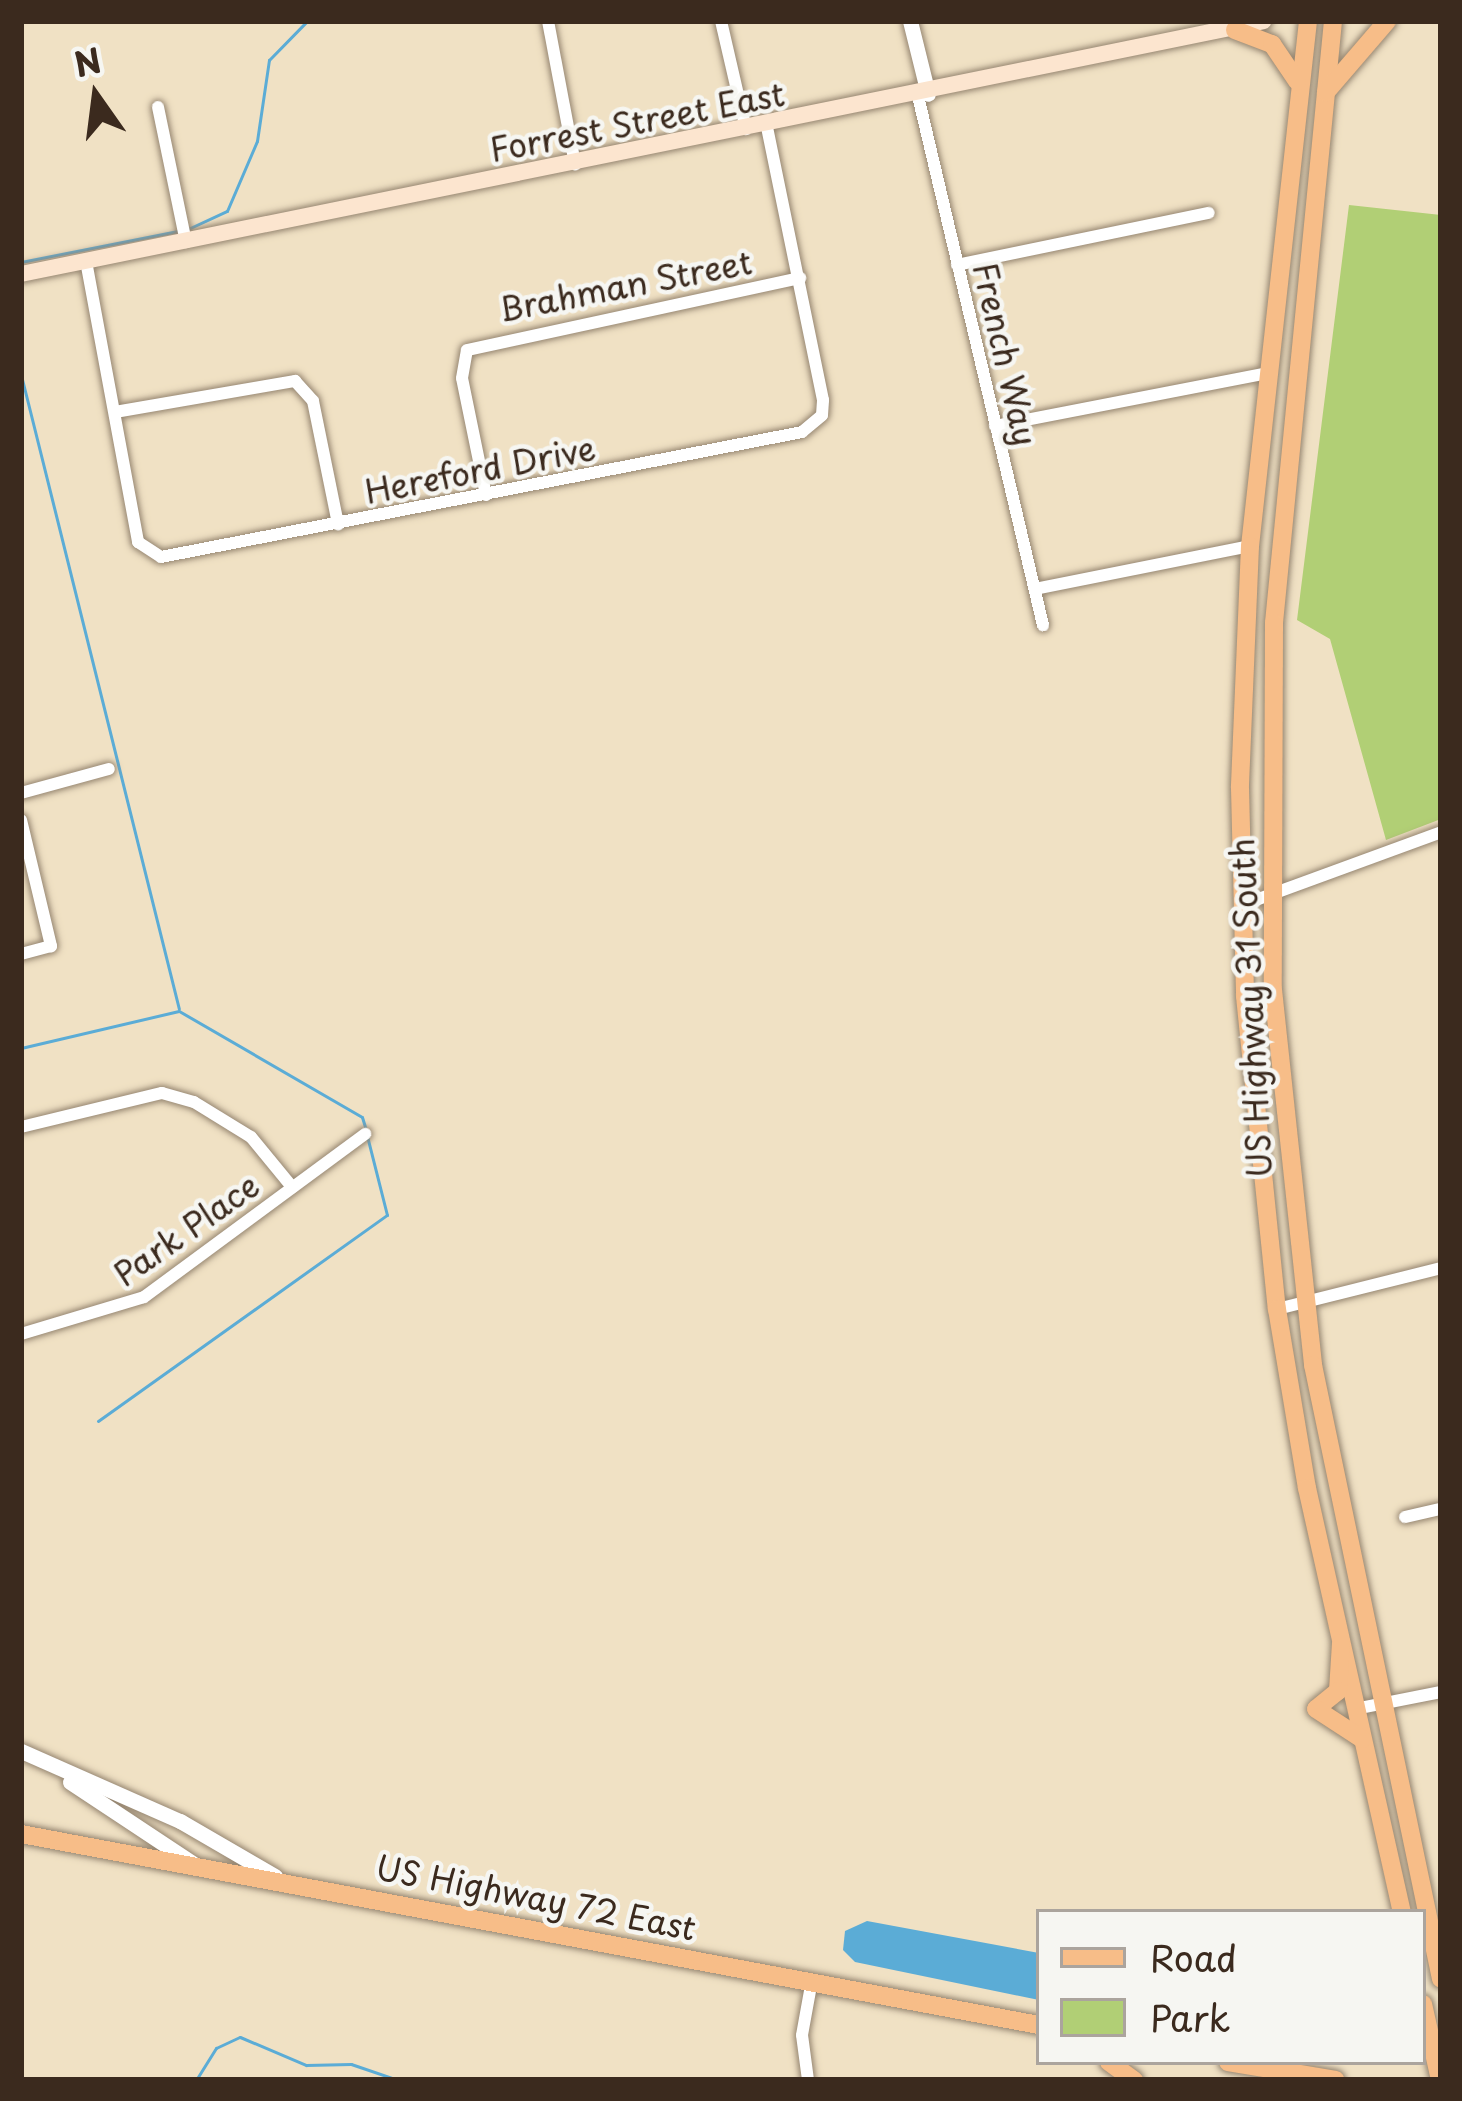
<!DOCTYPE html>
<html>
<head>
<meta charset="utf-8">
<style>
	body { margin:0 }
	#map { position:relative; width:1462px; height:2101px; overflow:hidden; background:#f0e1c4; font-family:"Playpen Sans",sans-serif }
	div>[style] { position:absolute }
	.green>* { inset:0; background:#b1cf75 }
	.water>* { inset:0; background:#5bacd6 }
	.stream>* { height:3px; margin:-1.5px; padding:0 1.5px; transform-origin:1.5px; border-radius:1.5px; background:#5bacd6 }
	.roads { filter:drop-shadow(0 0 3px #968671) drop-shadow(0 0 3px #968671) }
	.minor>* { height:12px; margin:-6px; padding:0 6px; transform-origin:6px; border-radius:6px; background:#fff }
	.tertiary>* { height:15px; margin:-7.5px; padding:0 7.5px; transform-origin:7.5px; border-radius:7.5px; background:#fff }
	.secondary>* { height:16px; margin:-8px; padding:0 8px; transform-origin:8px; border-radius:8px; background:#fce5cf }
	.primary>* { height:18px; margin:-9px; padding:0 9px; transform-origin:9px; border-radius:9px; background:#f7bd88 }
	.trunk>* { height:18px; margin:-9px; padding:0 9px; transform-origin:9px; border-radius:9px; background:#f7bd88 }
	span { translate:-50% -50%; white-space:nowrap; text-align:center; line-height:1.15; -webkit-text-stroke:9px #f6f6f2; paint-order:stroke }
	.street-label { font-size:33px; color:#3b2a1e }
	.frame { position:absolute; inset:0; border:24px solid #3b2a1e; pointer-events:none }
	.legend { position:absolute; left:1036px; top:1909px; width:390px; height:156px; box-sizing:border-box; background:#f6f6f2; border:3px solid #aba49d; margin:0; padding:15px 21px; list-style:none; font-size:36px; color:#3b2a1e }
	.legend li { display:flex; align-items:center; gap:24px; height:60px }
	.legend b { width:60px; border:3px solid #aba49d }
	.north { position:absolute; left:36px; top:36px; width:120px; height:120px; -webkit-text-stroke:9px #f6f6f2; paint-order:stroke; rotate:346deg; font-size:33px; font-weight:700; line-height:48px; text-align:center; color:#3b2a1e }
	.north::after { content:''; display:block; margin:auto; width:42px; height:54px; background:#3b2a1e; clip-path:polygon(50% 0,100% 100%,50% 72%,0 100%) }
</style>
</head>
<body>
<div id="map">
	<div class="green">
		<div style="clip-path:polygon(1349px 205px,1441px 215px,1441px 819px,1386px 840px,1330px 639px,1297px 620px)"></div>
	</div>
	<div class="water">
		<div style="clip-path:polygon(867px 1921px,1039px 1953px,1039px 2000px,855px 1962px,843px 1950px,845px 1931px)"></div>
	</div>
	<div class="stream">
		<div style="left:188px;top:229px;width:43px;rotate:-24.8deg"></div>
		<div style="left:227px;top:211px;width:76px;rotate:-66.8deg"></div>
		<div style="left:257px;top:141px;width:82px;rotate:-81.6deg"></div>
		<div style="left:269px;top:60px;width:54px;rotate:-45.7deg"></div>
		<div style="left:21px;top:262px;width:160px;rotate:-11.2deg"></div>
		<div style="left:21px;top:375px;width:653px;rotate:76.01deg"></div>
		<div style="left:21px;top:1048px;width:162px;rotate:-13.2deg"></div>
		<div style="left:179px;top:1011px;width:211px;rotate:30.1deg"></div>
		<div style="left:362px;top:1117px;width:10px;rotate:73deg"></div>
		<div style="left:98px;top:1421px;width:355px;rotate:-35.5deg"></div>
		<div style="left:387px;top:1215px;width:81px;rotate:-104.2deg"></div>
		<div style="left:21px;top:2079px;width:35px;rotate:2deg"></div>
		<div style="left:196px;top:2080px;width:38px;rotate:-58deg"></div>
		<div style="left:216px;top:2048px;width:26px;rotate:-25deg"></div>
		<div style="left:240px;top:2037px;width:72px;rotate:23deg"></div>
		<div style="left:306px;top:2065px;width:45px;rotate:-1.3deg"></div>
		<div style="left:351px;top:2064px;width:50px;rotate:18.8deg"></div>
	</div>
	<div class="roads">
		<div class="minor">
			<div style="left:548px;top:21px;width:146px;rotate:79.3deg"></div>
			<div style="left:721px;top:21px;width:111px;rotate:77deg"></div>
			<div style="left:918px;top:96px;width:544px;rotate:76.71deg"></div>
			<div style="left:158px;top:107px;width:138px;rotate:78.3deg"></div>
			<div style="left:86px;top:261px;width:286px;rotate:79.5deg"></div>
			<div style="left:138px;top:542px;width:27px;rotate:33deg"></div>
			<div style="left:161px;top:557px;width:653px;rotate:-11.03deg"></div>
			<div style="left:802px;top:432px;width:26px;rotate:-40deg"></div>
			<div style="left:822px;top:415px;width:15px;rotate:-86deg"></div>
			<div style="left:823px;top:400px;width:280px;rotate:-101.6deg"></div>
			<div style="left:957px;top:265px;width:257px;rotate:-11.7deg"></div>
			<div style="left:115px;top:412px;width:183px;rotate:-9.8deg"></div>
			<div style="left:295px;top:381px;width:27px;rotate:48deg"></div>
			<div style="left:313px;top:401px;width:126px;rotate:78.5deg"></div>
			<div style="left:995px;top:426px;width:278px;rotate:-11deg"></div>
			<div style="left:486px;top:495px;width:119px;rotate:-101.6deg"></div>
			<div style="left:462px;top:378px;width:28px;rotate:-80deg"></div>
			<div style="left:467px;top:350px;width:341px;rotate:-12.2deg"></div>
			<div style="left:1035px;top:589px;width:219px;rotate:-11.3deg"></div>
			<div style="left:21px;top:793px;width:91px;rotate:-15.3deg"></div>
			<div style="left:21px;top:820px;width:130px;rotate:76.6deg"></div>
			<div style="left:51px;top:946px;width:31px;rotate:165deg"></div>
			<div style="left:1242px;top:905px;width:212px;rotate:-20.1deg"></div>
			<div style="left:21px;top:1127px;width:145px;rotate:-13.6deg"></div>
			<div style="left:162px;top:1093px;width:33px;rotate:16deg"></div>
			<div style="left:194px;top:1102px;width:67px;rotate:31.6deg"></div>
			<div style="left:251px;top:1137px;width:65px;rotate:50.6deg"></div>
			<div style="left:1277px;top:1309px;width:169px;rotate:-14deg"></div>
			<div style="left:21px;top:1334px;width:128px;rotate:-16.7deg"></div>
			<div style="left:144px;top:1297px;width:275px;rotate:-36.4deg"></div>
			<div style="left:1405px;top:1517px;width:37px;rotate:-13deg"></div>
			<div style="left:1355px;top:1709px;width:88px;rotate:-11.2deg"></div>
			<div style="left:808px;top:2080px;width:45px;rotate:-97.6deg"></div>
			<div style="left:802px;top:2035px;width:56px;rotate:-79.7deg"></div>
		</div>
		<div class="tertiary">
			<div style="left:910px;top:21px;width:75px;rotate:76.1deg"></div>
			<div style="left:21px;top:1751px;width:174px;rotate:23.8deg"></div>
			<div style="left:180px;top:1821px;width:110px;rotate:30.1deg"></div>
			<div style="left:70px;top:1782px;width:149px;rotate:33.5deg"></div>
		</div>
		<div class="secondary">
			<div style="left:21px;top:274px;width:1268px;rotate:-11.5deg"></div>
		</div>
		<div class="primary">
			<div style="left:1308px;top:21px;width:528px;rotate:96.3deg"></div>
			<div style="left:1250px;top:546px;width:242px;rotate:92.4deg"></div>
			<div style="left:1240px;top:788px;width:208px;rotate:88.6deg"></div>
			<div style="left:1245px;top:996px;width:315px;rotate:84.2deg"></div>
			<div style="left:1277px;top:1309px;width:181px;rotate:80.5deg"></div>
			<div style="left:1307px;top:1488px;width:435px;rotate:77.4deg"></div>
			<div style="left:1333px;top:21px;width:605px;rotate:95.6deg"></div>
			<div style="left:1274px;top:623px;width:367px;rotate:90.2deg"></div>
			<div style="left:1273px;top:990px;width:377px;rotate:83.9deg"></div>
			<div style="left:1313px;top:1365px;width:627px;rotate:78.22deg"></div>
			<div style="left:1235px;top:30px;width:40px;rotate:21deg"></div>
			<div style="left:1272px;top:44px;width:45px;rotate:56deg"></div>
			<div style="left:1326px;top:92px;width:94px;rotate:-49.3deg"></div>
			<div style="left:1423px;top:2004px;width:78px;rotate:77.4deg"></div>
		</div>
		<div class="trunk">
			<div style="left:1341px;top:1643px;width:48px;rotate:93.6deg"></div>
			<div style="left:1338px;top:1691px;width:28px;rotate:141deg"></div>
			<div style="left:1316px;top:1709px;width:55px;rotate:33.1deg"></div>
			<div style="left:21px;top:1834px;width:1036px;rotate:10.63deg"></div>
			<div style="left:1109px;top:2062px;width:31px;rotate:36deg"></div>
			<div style="left:1228px;top:2062px;width:109px;rotate:9.5deg"></div>
		</div>
	</div>
	<div class="street-label">
		<span style="left:637px;top:121px;rotate:-11deg">Forrest Street East</span>
		<span style="left:625px;top:285px;rotate:-11deg">Brahman Street</span>
		<span style="left:1006px;top:354px;rotate:77deg">French Way</span>
		<span style="left:480px;top:469px;rotate:-11deg">Hereford Drive</span>
		<span style="left:1250px;top:1008px;rotate:-93deg">US Highway 31 South</span>
		<span style="left:186px;top:1229px;rotate:-35deg">Park Place</span>
		<span style="left:536px;top:1897px;rotate:11deg">US Highway 72 East</span>
	</div>
	<div class="frame"></div>
	<ul class="legend">
	<li><b style="height:15px;background:#f7bd88"></b>Road</li>
	<li><b style="height:33px;background:#b1cf75"></b>Park</li>
	</ul>
	<div class="north">N</div>
</div>
</body>
</html>
